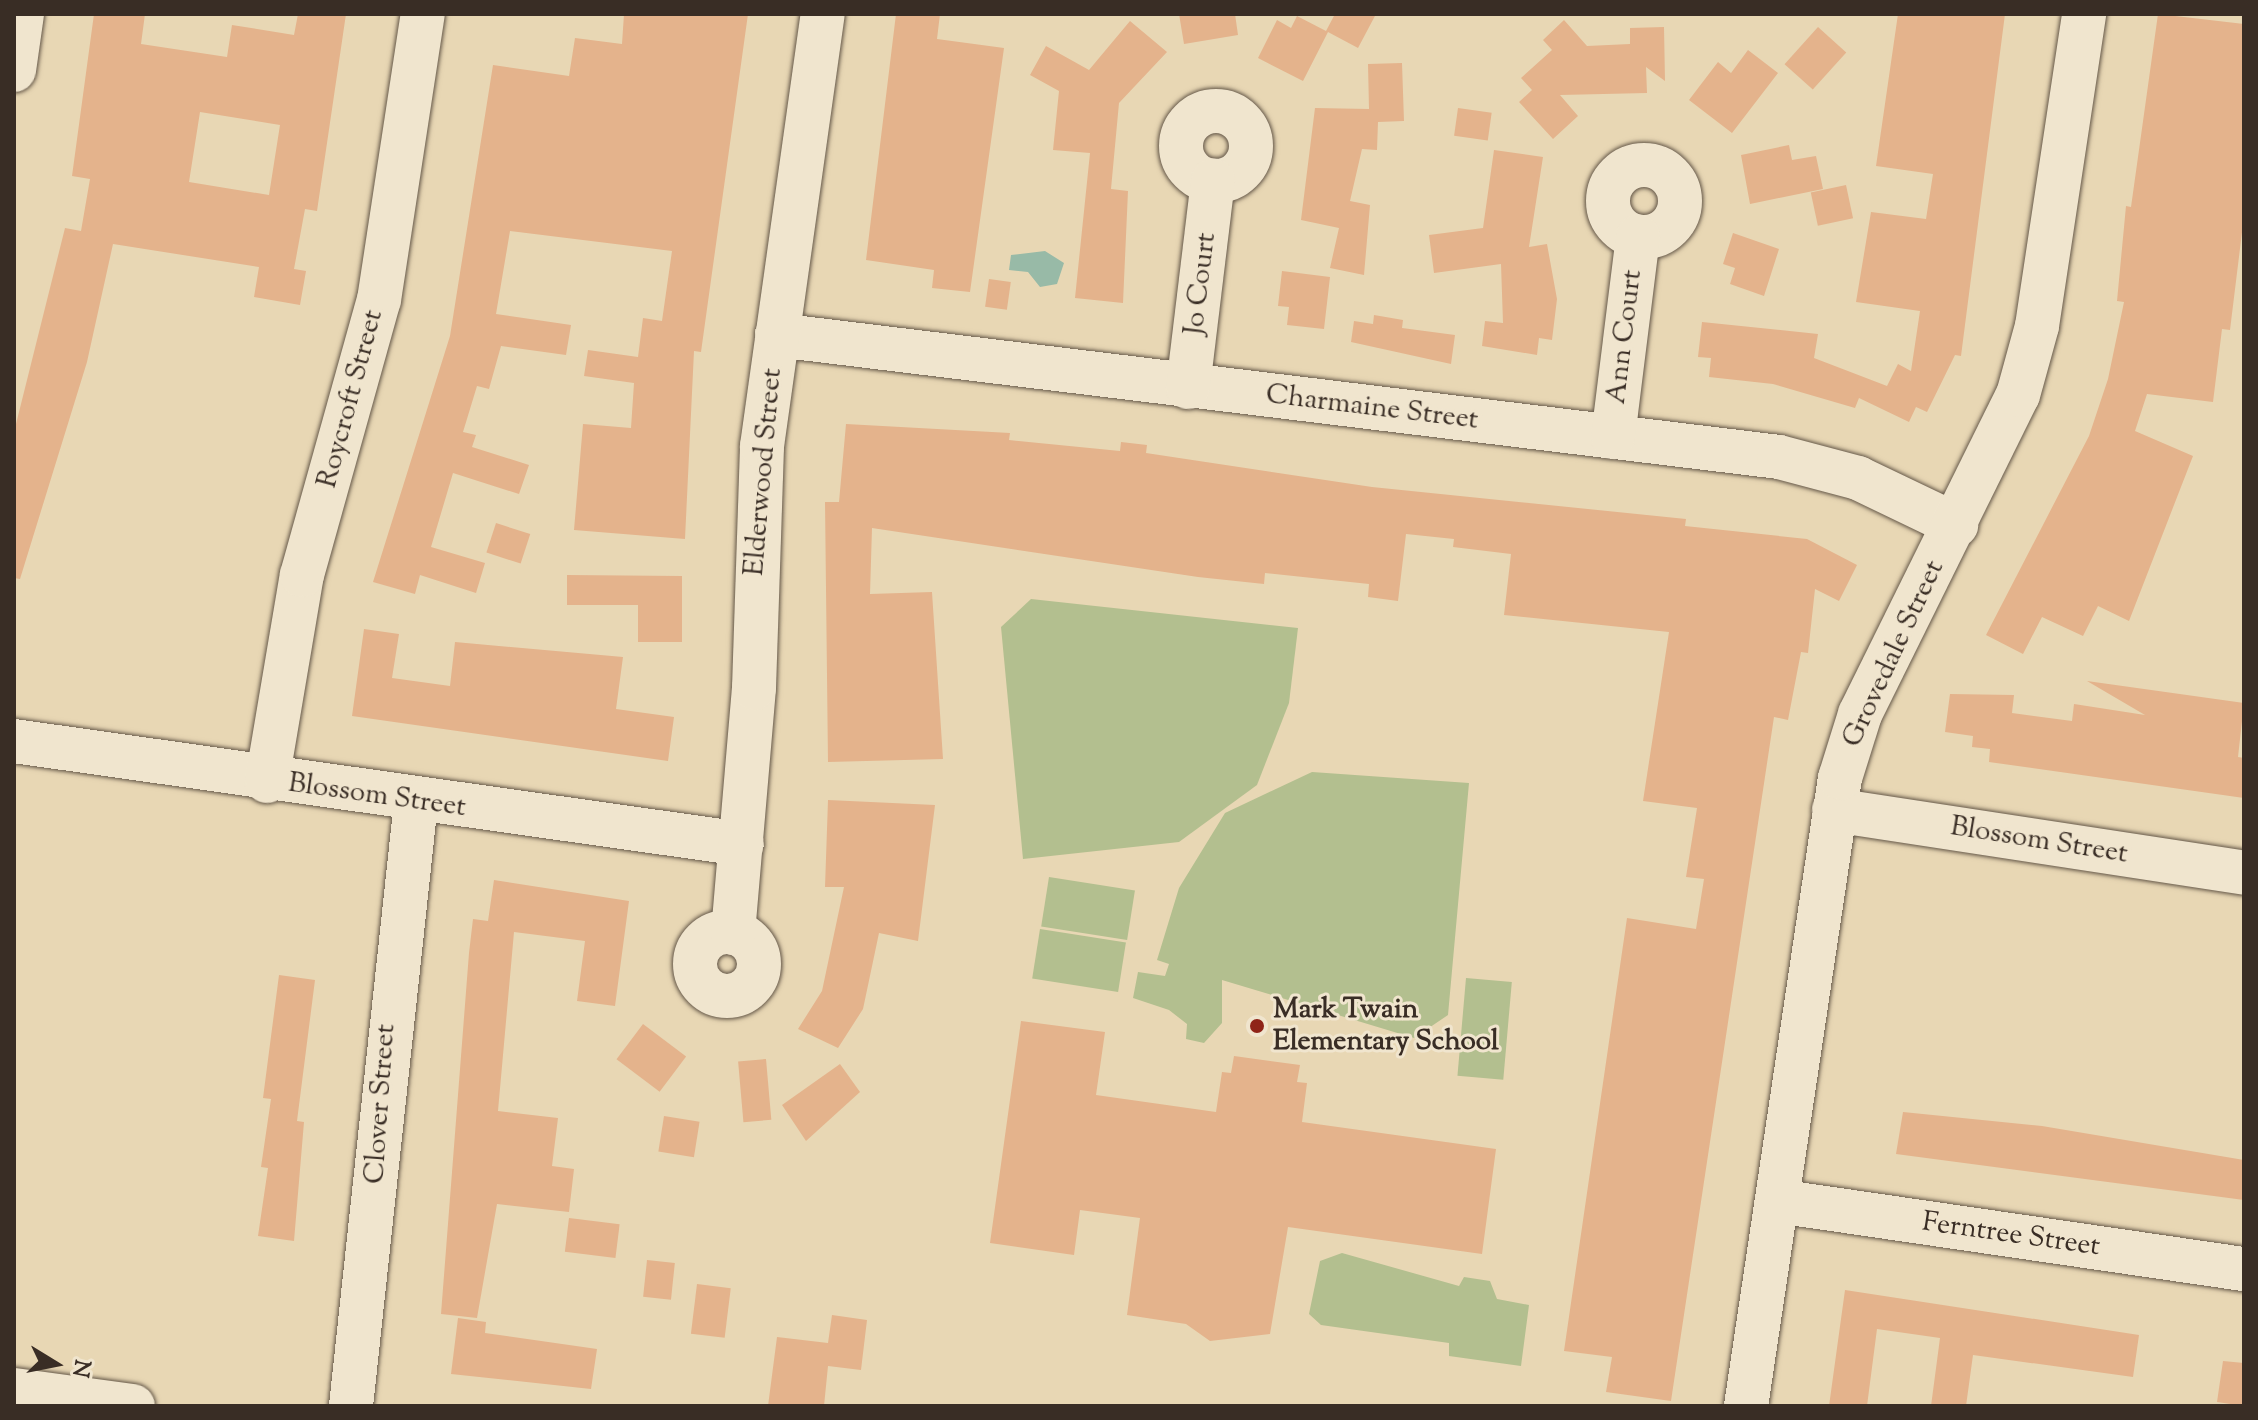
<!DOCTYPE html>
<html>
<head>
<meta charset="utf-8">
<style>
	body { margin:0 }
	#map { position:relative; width:2258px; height:1420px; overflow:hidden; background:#e8d7b4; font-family:"Sorts Mill Goudy",serif }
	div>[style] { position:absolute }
	.green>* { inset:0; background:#b3bf8f; transform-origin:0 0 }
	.water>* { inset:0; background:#98baa7 }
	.building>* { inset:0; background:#e4b38c; transform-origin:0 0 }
	.roads { filter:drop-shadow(0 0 2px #655849) drop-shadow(0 0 2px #655849) }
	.minor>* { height:44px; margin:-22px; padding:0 22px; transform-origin:22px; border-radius:22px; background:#f0e5ce }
	.minor>.ring { margin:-22px; padding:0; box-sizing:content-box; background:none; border:44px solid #f0e5ce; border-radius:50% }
	.dots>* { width:22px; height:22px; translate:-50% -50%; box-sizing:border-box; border:4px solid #f0e5ce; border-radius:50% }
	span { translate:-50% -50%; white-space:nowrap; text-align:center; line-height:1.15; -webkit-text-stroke:6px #f0e5ce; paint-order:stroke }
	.street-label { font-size:28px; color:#392d25 }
	.poi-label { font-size:28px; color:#392d25; font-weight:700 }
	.left { translate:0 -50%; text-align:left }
	.frame { position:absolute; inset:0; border:16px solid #392d25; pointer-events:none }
	.north { position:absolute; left:16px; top:1324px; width:80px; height:80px; -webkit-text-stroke:6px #f0e5ce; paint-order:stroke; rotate:100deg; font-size:22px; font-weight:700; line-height:32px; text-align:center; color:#392d25 }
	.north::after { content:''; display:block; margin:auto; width:28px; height:36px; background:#392d25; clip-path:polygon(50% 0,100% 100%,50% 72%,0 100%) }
</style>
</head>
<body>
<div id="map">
	<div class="green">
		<div style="clip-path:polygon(1031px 599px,1298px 628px,1289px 703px,1257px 785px,1179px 842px,1023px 859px,1001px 627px)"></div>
		<div style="clip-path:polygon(1312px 772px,1469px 783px,1448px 1015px,1414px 1038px,1222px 980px,1222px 1023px,1204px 1043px,1186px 1039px,1187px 1024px,1169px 1010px,1133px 998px,1138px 972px,1165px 976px,1169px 964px,1157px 960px,1179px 888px,1225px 813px)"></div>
		<div style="left:1049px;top:877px;width:87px;height:50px;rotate:9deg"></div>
		<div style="left:1040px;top:929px;width:87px;height:50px;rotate:9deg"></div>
		<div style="left:1466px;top:978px;width:46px;height:98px;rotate:5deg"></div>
		<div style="clip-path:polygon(1342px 1253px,1459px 1286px,1464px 1277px,1490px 1281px,1497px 1299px,1529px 1305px,1521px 1366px,1449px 1356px,1449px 1343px,1321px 1325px,1309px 1314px,1320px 1261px)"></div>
	</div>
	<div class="water">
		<div style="clip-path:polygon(1045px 251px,1064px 263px,1057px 284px,1040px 287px,1028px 272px,1009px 270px,1011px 255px)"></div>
	</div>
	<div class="building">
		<div style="clip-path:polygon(evenodd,94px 14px,145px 14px,141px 44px,227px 57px,232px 25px,294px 35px,298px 14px,346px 14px,317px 211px,305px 209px,294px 269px,306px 271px,300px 305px,254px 297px,259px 267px,113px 244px,87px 362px,20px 579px,14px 578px,14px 432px,65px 228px,81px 231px,90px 179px,72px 176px,94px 14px,200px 112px,280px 125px,269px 195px,189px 182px,200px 112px)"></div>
		<div style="clip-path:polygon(624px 14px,748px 14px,701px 352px,694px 351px,685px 539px,574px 530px,583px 424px,631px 428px,634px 383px,584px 376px,588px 350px,638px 357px,643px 318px,662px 321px,672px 251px,510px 231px,496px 314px,571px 325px,566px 355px,501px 346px,489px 389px,477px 386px,463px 432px,476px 435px,472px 447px,529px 465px,519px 494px,453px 473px,431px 547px,485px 563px,476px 593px,420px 575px,415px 594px,373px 582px,450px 336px,493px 65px,569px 76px,575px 38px,622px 44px)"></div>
		<div style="clip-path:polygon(896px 14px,940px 14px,937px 39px,1004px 48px,970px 292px,932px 288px,934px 270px,866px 260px)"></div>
		<div style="clip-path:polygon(1179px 14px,1235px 14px,1238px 35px,1184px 44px)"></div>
		<div style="clip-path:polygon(1335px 14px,1376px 14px,1358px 48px,1328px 32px,1303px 81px,1258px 58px,1277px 20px,1291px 28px,1297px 16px,1326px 31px)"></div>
		<div style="clip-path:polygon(1898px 14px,2005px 14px,1961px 356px,1955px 355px,1927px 412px,1916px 407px,1909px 422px,1859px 398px,1855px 408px,1773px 384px,1709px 377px,1711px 358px,1698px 357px,1702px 322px,1818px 334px,1814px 358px,1887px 386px,1898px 364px,1911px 371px,1920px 311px,1856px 302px,1871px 212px,1926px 219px,1933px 174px,1876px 166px)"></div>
		<div style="clip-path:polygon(2158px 14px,2244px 24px,2244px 216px,2230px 330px,2222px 329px,2213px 402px,2147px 394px,2135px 431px,2193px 456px,2129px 621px,2098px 606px,2083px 636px,2042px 617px,2023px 654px,1986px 635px,2089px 436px,2108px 379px,2124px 302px,2117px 301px,2126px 206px,2131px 207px)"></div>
		<div style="clip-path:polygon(1564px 20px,1587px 46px,1630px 44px,1630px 28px,1664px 27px,1665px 81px,1646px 67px,1647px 93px,1560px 95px,1578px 116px,1553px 139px,1519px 102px,1532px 90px,1521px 78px,1552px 50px,1543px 40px)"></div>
		<div style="clip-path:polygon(1130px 21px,1167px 52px,1119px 103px,1111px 189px,1128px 191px,1123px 303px,1075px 298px,1090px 153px,1053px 150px,1059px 91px,1030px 75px,1046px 46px,1089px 70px)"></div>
		<div style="left:1818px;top:27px;width:38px;height:50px;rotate:42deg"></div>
		<div style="clip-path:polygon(1748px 50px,1778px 73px,1732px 133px,1689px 100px,1718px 62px,1731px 73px)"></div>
		<div style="clip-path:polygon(1402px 63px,1404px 121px,1378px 122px,1377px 150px,1362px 149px,1350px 201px,1370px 205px,1364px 275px,1330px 268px,1339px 228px,1301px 220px,1315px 108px,1369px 109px,1368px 64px)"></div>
		<div style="left:1458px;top:108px;width:34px;height:28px;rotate:8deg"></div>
		<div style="clip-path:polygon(1789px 145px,1792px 160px,1816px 156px,1823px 189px,1750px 204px,1741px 155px)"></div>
		<div style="clip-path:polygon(1494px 150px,1543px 157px,1529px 247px,1547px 244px,1557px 299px,1552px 340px,1539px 338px,1537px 355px,1482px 346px,1485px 321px,1503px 323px,1501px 264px,1434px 273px,1429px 235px,1483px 228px)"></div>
		<div style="left:1846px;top:185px;width:34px;height:36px;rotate:78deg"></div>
		<div style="clip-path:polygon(1733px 233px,1779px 249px,1764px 296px,1730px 284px,1735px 268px,1723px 264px)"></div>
		<div style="clip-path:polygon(1282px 271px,1330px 277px,1324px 329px,1287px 325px,1289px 307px,1278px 306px)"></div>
		<div style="left:989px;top:279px;width:22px;height:28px;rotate:8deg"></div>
		<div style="clip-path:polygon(1374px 315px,1403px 320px,1402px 328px,1455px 335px,1451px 364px,1351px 342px,1354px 321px,1373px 324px)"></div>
		<div style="clip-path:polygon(846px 424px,1010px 433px,1009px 440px,1120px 451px,1121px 442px,1147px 445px,1146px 453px,1372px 487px,1686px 519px,1685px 526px,1807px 539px,1857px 565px,1839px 601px,1815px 589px,1808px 653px,1801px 652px,1788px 720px,1774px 717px,1671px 1401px,1606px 1392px,1612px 1357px,1564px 1351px,1627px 918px,1696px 929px,1704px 879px,1686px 877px,1697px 808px,1643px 801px,1669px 632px,1504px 615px,1511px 554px,1453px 547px,1454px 539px,1406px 534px,1398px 601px,1368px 597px,1369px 584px,1265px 573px,1264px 584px,1198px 577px,872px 528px,870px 594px,932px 592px,943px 759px,828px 762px,825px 502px,839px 502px)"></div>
		<div style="left:496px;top:523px;width:36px;height:31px;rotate:18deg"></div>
		<div style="clip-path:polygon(567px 575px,682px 576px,682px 642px,638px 642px,638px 605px,567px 605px)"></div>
		<div style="clip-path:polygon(364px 629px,399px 634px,392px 678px,450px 686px,455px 642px,623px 657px,616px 709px,674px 717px,668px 761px,352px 716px)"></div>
		<div style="clip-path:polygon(2087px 681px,2244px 703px,2238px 757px,2244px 758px,2244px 798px,1989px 762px,1990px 749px,1972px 747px,1973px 736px,1945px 732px,1950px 694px,2014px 695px,2012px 713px,2072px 721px,2074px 704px,2145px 715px)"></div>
		<div style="clip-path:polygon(828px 800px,935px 805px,918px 941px,879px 933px,863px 1009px,838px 1048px,798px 1029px,822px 991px,844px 887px,825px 887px)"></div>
		<div style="clip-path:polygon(494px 880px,629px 901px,615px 1006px,577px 1001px,585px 941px,514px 932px,498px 1111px,558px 1118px,552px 1166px,574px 1169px,569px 1212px,497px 1204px,477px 1318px,441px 1314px,469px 953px,473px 919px,488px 921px)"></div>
		<div style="clip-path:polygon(279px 975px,315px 980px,297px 1121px,304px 1122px,294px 1241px,258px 1236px,268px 1168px,261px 1167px,271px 1099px,263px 1098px)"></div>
		<div style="clip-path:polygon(1021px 1021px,1105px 1032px,1096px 1095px,1216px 1112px,1222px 1072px,1231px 1073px,1234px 1056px,1300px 1065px,1297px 1082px,1307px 1083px,1302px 1122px,1496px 1149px,1482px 1254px,1288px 1227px,1270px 1334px,1210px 1341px,1186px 1324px,1127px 1315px,1140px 1218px,1080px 1210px,1074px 1255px,990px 1243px)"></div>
		<div style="left:643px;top:1024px;width:54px;height:44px;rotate:37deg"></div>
		<div style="left:766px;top:1059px;width:61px;height:28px;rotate:85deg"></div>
		<div style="clip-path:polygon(840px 1064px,860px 1092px,806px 1141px,782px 1105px)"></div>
		<div style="clip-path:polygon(1903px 1112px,2042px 1126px,2244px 1160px,2244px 1200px,1896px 1154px)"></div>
		<div style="left:664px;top:1116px;width:36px;height:36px;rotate:9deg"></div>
		<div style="left:569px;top:1218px;width:51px;height:34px;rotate:7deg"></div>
		<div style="left:647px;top:1260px;width:28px;height:37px;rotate:6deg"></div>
		<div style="left:697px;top:1284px;width:34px;height:50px;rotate:7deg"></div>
		<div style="clip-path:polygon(1845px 1290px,2139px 1335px,2133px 1377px,1973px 1355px,1966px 1406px,1931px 1406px,1940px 1338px,1877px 1329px,1867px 1406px,1829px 1406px)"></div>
		<div style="clip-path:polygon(832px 1315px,867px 1320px,861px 1370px,828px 1366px,824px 1406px,768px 1406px,777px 1337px,828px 1343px)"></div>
		<div style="clip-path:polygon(458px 1318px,486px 1322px,485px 1333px,597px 1349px,591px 1389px,451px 1374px)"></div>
		<div style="clip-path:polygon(2223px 1361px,2244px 1363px,2244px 1406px,2217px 1402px)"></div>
	</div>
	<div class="roads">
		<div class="minor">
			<div style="left:14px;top:70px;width:57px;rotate:-81.9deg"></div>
			<div class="ring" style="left:1181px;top:111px;width:26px;height:26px"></div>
			<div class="ring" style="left:1608px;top:165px;width:28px;height:28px"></div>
			<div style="left:777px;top:335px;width:1009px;rotate:6.94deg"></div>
			<div style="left:1779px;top:457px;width:82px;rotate:14.9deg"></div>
			<div style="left:1858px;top:478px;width:109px;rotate:25.6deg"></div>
			<div style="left:1188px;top:387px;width:208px;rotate:-83.1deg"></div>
			<div style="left:1613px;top:437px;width:202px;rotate:-82.9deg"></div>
			<div style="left:14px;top:741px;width:735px;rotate:8.05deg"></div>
			<div style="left:267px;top:781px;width:209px;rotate:-80.4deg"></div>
			<div style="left:302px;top:575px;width:286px;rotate:-74.4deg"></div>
			<div style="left:379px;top:300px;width:289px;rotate:-81.3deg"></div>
			<div style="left:1834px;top:810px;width:415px;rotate:8.7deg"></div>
			<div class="ring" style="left:695px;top:932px;width:20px;height:20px"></div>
			<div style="left:733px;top:933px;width:246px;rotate:-85.1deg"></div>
			<div style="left:754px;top:688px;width:242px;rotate:-88.1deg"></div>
			<div style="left:762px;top:446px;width:436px;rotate:-82deg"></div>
			<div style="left:1777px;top:1201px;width:472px;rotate:8.3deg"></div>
			<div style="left:14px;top:1390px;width:120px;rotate:7.7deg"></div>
			<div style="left:351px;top:1406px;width:607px;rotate:-83.86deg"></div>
			<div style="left:1746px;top:1406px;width:635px;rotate:-81.49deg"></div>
			<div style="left:1840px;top:778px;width:67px;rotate:-72.6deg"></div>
			<div style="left:1860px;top:714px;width:356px;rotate:-63.7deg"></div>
			<div style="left:2018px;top:395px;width:72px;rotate:-74.6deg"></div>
			<div style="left:2037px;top:326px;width:316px;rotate:-81.4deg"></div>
		</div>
	</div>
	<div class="dots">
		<div style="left:1257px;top:1026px;background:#8f2418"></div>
	</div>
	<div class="street-label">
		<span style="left:1201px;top:284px;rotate:-83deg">Jo Court</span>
		<span style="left:1625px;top:337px;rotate:-83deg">Ann Court</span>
		<span style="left:351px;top:399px;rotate:-75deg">Roycroft Street</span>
		<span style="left:1372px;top:408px;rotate:7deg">Charmaine Street</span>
		<span style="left:764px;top:472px;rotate:-85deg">Elderwood Street</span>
		<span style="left:1894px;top:654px;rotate:-65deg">Grovedale Street</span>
		<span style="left:377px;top:796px;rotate:8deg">Blossom Street</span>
		<span style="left:2039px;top:841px;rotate:9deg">Blossom Street</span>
		<span style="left:381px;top:1104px;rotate:-86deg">Clover Street</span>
		<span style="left:2011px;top:1235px;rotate:8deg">Ferntree Street</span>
	</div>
	<div class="poi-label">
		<span class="left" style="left:1273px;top:1026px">Mark Twain<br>Elementary School</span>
	</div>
	<div class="frame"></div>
	<div class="north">N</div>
</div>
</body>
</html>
